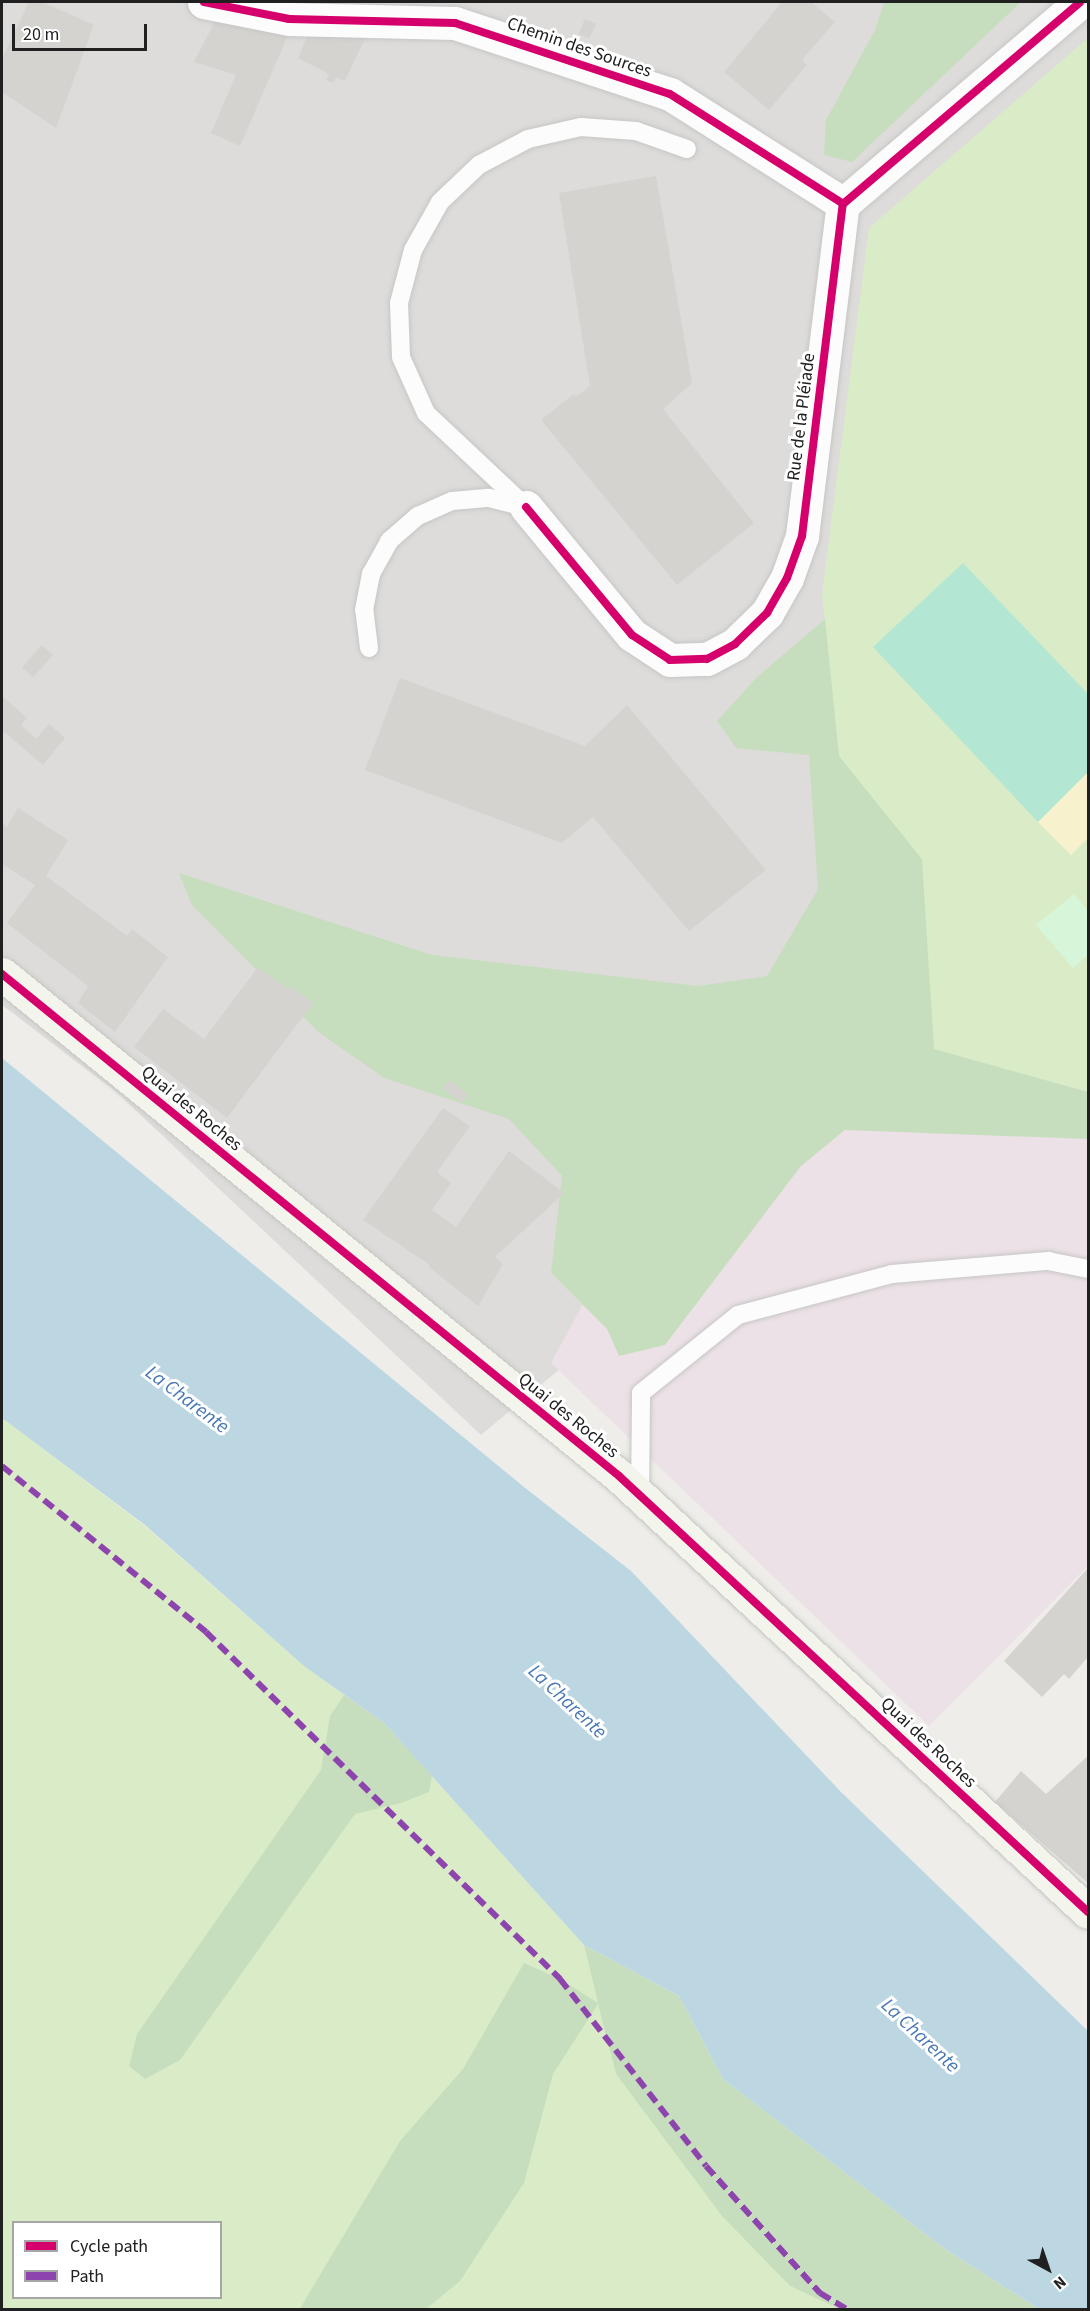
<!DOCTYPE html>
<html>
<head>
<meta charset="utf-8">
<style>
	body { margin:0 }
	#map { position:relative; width:1090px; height:2311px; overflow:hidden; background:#eeede9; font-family:"Source Sans 3",sans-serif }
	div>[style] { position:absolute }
	.residential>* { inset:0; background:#dddcda }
	.industrial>* { inset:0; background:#ece1e7 }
	.grass>* { inset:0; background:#d9ecc7 }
	.forest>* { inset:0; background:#c7debe }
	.sand>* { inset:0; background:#f7f1cd }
	.park>* { inset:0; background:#d6f5d9 }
	.pitch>* { inset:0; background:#b3e7d4 }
	.water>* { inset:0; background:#bcd7e2 }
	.building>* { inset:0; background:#d5d3d0; transform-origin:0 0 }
	.roads { filter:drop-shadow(0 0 2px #c7c6c5) drop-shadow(0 0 2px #c7c6c5) }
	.lane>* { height:18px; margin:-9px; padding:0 9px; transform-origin:9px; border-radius:9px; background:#fcfcfc }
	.street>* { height:33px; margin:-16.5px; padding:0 16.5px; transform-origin:16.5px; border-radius:16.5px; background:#fcfcfc }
	.secondary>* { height:33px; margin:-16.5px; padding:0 16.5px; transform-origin:16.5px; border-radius:16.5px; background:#f3f4eb }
	.quiet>* { height:6px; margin-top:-3px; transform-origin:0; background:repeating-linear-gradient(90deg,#8e44ad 0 12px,transparent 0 18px) }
	.cycleway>* { height:8px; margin:-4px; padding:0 4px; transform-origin:4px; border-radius:4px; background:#d6006c }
	span { translate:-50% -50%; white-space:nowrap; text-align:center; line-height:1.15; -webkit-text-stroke:6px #fff; paint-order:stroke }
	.street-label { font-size:18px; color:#202020 }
	.water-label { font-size:20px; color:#4977b4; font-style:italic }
	.frame { position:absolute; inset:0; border:3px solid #202020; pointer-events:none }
	.legend { position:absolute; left:12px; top:2221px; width:210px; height:78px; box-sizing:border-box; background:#fff; border:2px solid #a6a6a6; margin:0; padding:8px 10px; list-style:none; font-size:18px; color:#202020 }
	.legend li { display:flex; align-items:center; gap:12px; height:30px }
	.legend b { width:30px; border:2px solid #a6a6a6 }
	.north { position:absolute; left:1018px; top:2239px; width:60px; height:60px; -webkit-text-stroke:4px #fff; paint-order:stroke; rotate:140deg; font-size:16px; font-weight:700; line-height:24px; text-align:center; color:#202020 }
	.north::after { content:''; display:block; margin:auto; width:21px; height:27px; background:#202020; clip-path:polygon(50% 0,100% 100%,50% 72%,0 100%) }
	.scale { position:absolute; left:12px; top:24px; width:135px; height:27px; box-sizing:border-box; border:3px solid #202020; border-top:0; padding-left:8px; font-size:18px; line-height:21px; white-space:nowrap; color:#202020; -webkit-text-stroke:4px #fff; paint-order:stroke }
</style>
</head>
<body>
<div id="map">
	<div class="residential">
		<div style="clip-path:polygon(2px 2px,1088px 2px,1088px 1139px,845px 1130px,481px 1435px,115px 1091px,2px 1005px)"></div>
	</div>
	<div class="industrial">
		<div style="clip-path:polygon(867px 1031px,1088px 1092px,1088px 1566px,929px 1726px,551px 1363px,621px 1234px)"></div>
	</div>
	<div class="grass">
		<div style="clip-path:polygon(1088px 38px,1088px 1092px,867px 1031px,822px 595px,869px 228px)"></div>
		<div style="clip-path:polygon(evenodd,2px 1418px,145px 1526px,304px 1666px,384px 1723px,584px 1945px,616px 2074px,790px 2286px,839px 2309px,2px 2309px,2px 1418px,14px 2222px,220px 2222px,220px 2298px,14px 2298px,14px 2222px)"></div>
	</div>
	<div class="forest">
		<div style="clip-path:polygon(884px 2px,1021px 2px,852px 162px,824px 155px,826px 120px,875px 30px)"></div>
		<div style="clip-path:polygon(825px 619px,839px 756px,922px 859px,934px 1049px,1088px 1092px,1088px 1139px,845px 1130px,801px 1166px,665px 1345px,619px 1356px,607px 1329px,551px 1273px,562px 1176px,509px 1119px,384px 1078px,317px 1031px,192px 905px,179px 873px,432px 955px,698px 986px,767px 976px,818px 889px,809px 755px,736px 748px,717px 721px,757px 677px)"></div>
		<div style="clip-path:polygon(344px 1695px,384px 1723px,432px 1776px,429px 1792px,401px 1803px,355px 1814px,180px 2060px,145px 2079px,129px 2066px,137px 2034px,321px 1770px,330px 1716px)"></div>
		<div style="clip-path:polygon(584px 1945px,679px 1996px,723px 2079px,942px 2247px,1039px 2309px,839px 2309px,790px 2286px,722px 2216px,616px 2074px,598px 2004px,553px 2074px,524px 2183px,460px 2281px,426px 2309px,299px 2310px,400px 2141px,463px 2069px,524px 1963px,560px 1979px,598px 2003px)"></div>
	</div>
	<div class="sand">
		<div style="clip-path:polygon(1088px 772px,1088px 838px,1071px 855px,1038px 822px)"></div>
	</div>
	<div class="park">
		<div style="clip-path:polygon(1074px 894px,1088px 911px,1088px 955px,1073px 968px,1036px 925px)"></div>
	</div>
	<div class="pitch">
		<div style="clip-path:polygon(963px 563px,1088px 694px,1088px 772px,1038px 822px,873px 647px)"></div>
	</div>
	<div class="water">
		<div style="clip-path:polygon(2px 1058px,524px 1487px,631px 1571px,841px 1792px,1088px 2031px,1088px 2309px,1039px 2309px,942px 2247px,723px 2079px,679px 1996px,584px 1945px,384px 1723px,304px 1666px,145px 1525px,2px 1418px)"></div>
	</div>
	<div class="building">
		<div style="clip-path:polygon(29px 2px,42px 2px,94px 25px,56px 128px,2px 92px,2px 59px)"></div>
		<div style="clip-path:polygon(782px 2px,811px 2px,835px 22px,802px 60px,807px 65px,769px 110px,724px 72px)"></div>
		<div style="clip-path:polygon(219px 14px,290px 31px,240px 146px,211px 133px,236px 75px,194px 62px)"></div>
		<div style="left:585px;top:19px;width:12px;height:16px;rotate:24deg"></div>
		<div style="clip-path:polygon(370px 28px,345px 81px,336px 77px,333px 83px,326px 80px,329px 74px,298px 58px,308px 35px)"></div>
		<div style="clip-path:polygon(656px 176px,692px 383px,663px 409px,754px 523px,677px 585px,541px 420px,574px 394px,576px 397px,590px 386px,559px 193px)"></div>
		<div style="left:42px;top:645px;width:15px;height:30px;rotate:42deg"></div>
		<div style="clip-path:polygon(400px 678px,585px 746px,627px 705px,766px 870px,689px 931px,593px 817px,562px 843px,365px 770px)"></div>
		<div style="clip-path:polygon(2px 696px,27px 718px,21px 725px,36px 739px,49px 724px,65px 738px,43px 765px,2px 730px)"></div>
		<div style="clip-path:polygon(18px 808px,68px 840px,46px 876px,127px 936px,132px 929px,168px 957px,115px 1032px,78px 1003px,88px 986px,7px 923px,35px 885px,2px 864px,2px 823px,7px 827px)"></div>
		<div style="clip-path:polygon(258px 967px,289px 990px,291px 986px,313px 1003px,227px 1118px,134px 1047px,163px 1009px,204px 1039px)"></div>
		<div style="left:450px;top:1080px;width:23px;height:11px;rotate:38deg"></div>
		<div style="clip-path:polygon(443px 1108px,470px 1126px,437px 1172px,451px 1183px,432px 1210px,456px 1227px,509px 1151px,564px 1193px,495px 1257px,503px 1264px,478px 1306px,429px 1267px,430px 1265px,363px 1220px)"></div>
		<div style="clip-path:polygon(1088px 1568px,1088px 1657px,1069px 1679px,1064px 1674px,1042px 1697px,1004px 1661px)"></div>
		<div style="clip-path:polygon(1088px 1756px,1088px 1883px,995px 1802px,1021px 1771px,1046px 1794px)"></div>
	</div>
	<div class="roads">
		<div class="lane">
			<div style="left:526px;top:507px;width:137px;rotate:-136.8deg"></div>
			<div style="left:426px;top:413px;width:61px;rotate:-114.1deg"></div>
			<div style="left:401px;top:357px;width:54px;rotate:-92.1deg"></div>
			<div style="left:399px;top:303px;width:55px;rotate:-75.2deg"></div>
			<div style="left:413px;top:250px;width:55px;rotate:-60.6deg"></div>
			<div style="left:440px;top:202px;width:54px;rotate:-43.5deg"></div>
			<div style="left:479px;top:165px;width:55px;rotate:-28deg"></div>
			<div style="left:528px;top:139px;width:54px;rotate:-12.8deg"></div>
			<div style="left:581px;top:127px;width:55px;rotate:4.2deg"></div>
			<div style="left:636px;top:131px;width:54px;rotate:19.4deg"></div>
			<div style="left:369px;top:648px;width:38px;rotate:-97deg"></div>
			<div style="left:364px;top:610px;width:37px;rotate:-79deg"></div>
			<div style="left:371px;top:574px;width:38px;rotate:-61deg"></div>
			<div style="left:389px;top:541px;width:38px;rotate:-41deg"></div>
			<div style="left:418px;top:516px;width:37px;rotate:-24deg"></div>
			<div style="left:452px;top:501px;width:37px;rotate:-5deg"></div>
			<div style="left:489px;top:498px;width:36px;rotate:14deg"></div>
			<div style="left:640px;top:1496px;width:103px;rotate:-89.4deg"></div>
			<div style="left:641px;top:1393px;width:124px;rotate:-38.8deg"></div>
			<div style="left:738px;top:1315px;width:159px;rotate:-14.9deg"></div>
			<div style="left:892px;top:1274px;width:157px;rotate:-4.8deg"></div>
			<div style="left:1048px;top:1261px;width:41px;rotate:11.3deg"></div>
		</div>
		<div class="street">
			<div style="left:204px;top:2px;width:87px;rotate:11.3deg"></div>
			<div style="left:289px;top:19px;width:166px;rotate:1.4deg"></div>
			<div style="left:455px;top:23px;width:226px;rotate:18.3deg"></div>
			<div style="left:670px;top:94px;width:205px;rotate:32.4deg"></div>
			<div style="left:526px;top:507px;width:166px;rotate:50.4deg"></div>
			<div style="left:632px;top:635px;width:45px;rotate:33.3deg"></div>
			<div style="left:670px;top:660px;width:37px;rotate:-2deg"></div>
			<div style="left:707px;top:659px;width:32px;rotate:-28deg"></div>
			<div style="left:735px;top:644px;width:45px;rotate:-44.1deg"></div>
			<div style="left:767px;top:613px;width:40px;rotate:-60.3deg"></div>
			<div style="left:787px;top:578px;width:45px;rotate:-70.3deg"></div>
			<div style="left:802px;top:536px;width:335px;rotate:-83deg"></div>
			<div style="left:843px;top:204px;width:311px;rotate:-40.4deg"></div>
		</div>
		<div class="secondary">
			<div style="left:2px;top:974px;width:795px;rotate:39.13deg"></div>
			<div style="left:619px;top:1476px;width:640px;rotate:42.91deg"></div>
		</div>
	</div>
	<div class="quiet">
		<div style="left:2px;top:1466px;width:263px;rotate:39.1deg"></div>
		<div style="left:206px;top:1632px;width:496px;rotate:44.4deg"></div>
		<div style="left:560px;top:1979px;width:237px;rotate:52deg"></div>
		<div style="left:706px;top:2166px;width:171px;rotate:48.1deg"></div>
		<div style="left:820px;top:2293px;width:33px;rotate:31deg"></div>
	</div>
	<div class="cycleway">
		<div style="left:204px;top:2px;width:87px;rotate:11.3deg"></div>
		<div style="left:289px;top:19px;width:166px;rotate:1.4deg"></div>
		<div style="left:455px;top:23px;width:226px;rotate:18.3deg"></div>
		<div style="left:670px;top:94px;width:205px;rotate:32.4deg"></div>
		<div style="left:526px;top:507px;width:166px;rotate:50.4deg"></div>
		<div style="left:632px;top:635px;width:45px;rotate:33.3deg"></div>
		<div style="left:670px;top:660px;width:37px;rotate:-2deg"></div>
		<div style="left:707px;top:659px;width:32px;rotate:-28deg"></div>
		<div style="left:735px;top:644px;width:45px;rotate:-44.1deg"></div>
		<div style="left:767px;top:613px;width:40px;rotate:-60.3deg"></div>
		<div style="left:787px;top:578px;width:45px;rotate:-70.3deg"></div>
		<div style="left:802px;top:536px;width:335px;rotate:-83deg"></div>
		<div style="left:843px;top:204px;width:311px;rotate:-40.4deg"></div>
		<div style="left:2px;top:974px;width:795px;rotate:39.13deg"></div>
		<div style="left:619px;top:1476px;width:640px;rotate:42.91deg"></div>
	</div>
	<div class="street-label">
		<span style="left:579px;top:48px;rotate:19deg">Chemin des Sources</span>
		<span style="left:802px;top:417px;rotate:-83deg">Rue de la Pléiade</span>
		<span style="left:191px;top:1109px;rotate:39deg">Quai des Roches</span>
		<span style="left:568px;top:1416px;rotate:39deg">Quai des Roches</span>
		<span style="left:928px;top:1743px;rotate:43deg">Quai des Roches</span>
	</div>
	<div class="water-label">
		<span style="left:187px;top:1400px;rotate:37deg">La Charente</span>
		<span style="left:567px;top:1702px;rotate:43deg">La Charente</span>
		<span style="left:920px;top:2036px;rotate:43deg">La Charente</span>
	</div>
	<div class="frame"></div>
	<ul class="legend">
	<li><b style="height:8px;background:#d6006c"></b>Cycle path</li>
	<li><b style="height:8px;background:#8e44ad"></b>Path</li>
	</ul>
	<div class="north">N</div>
	<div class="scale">20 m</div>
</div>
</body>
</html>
